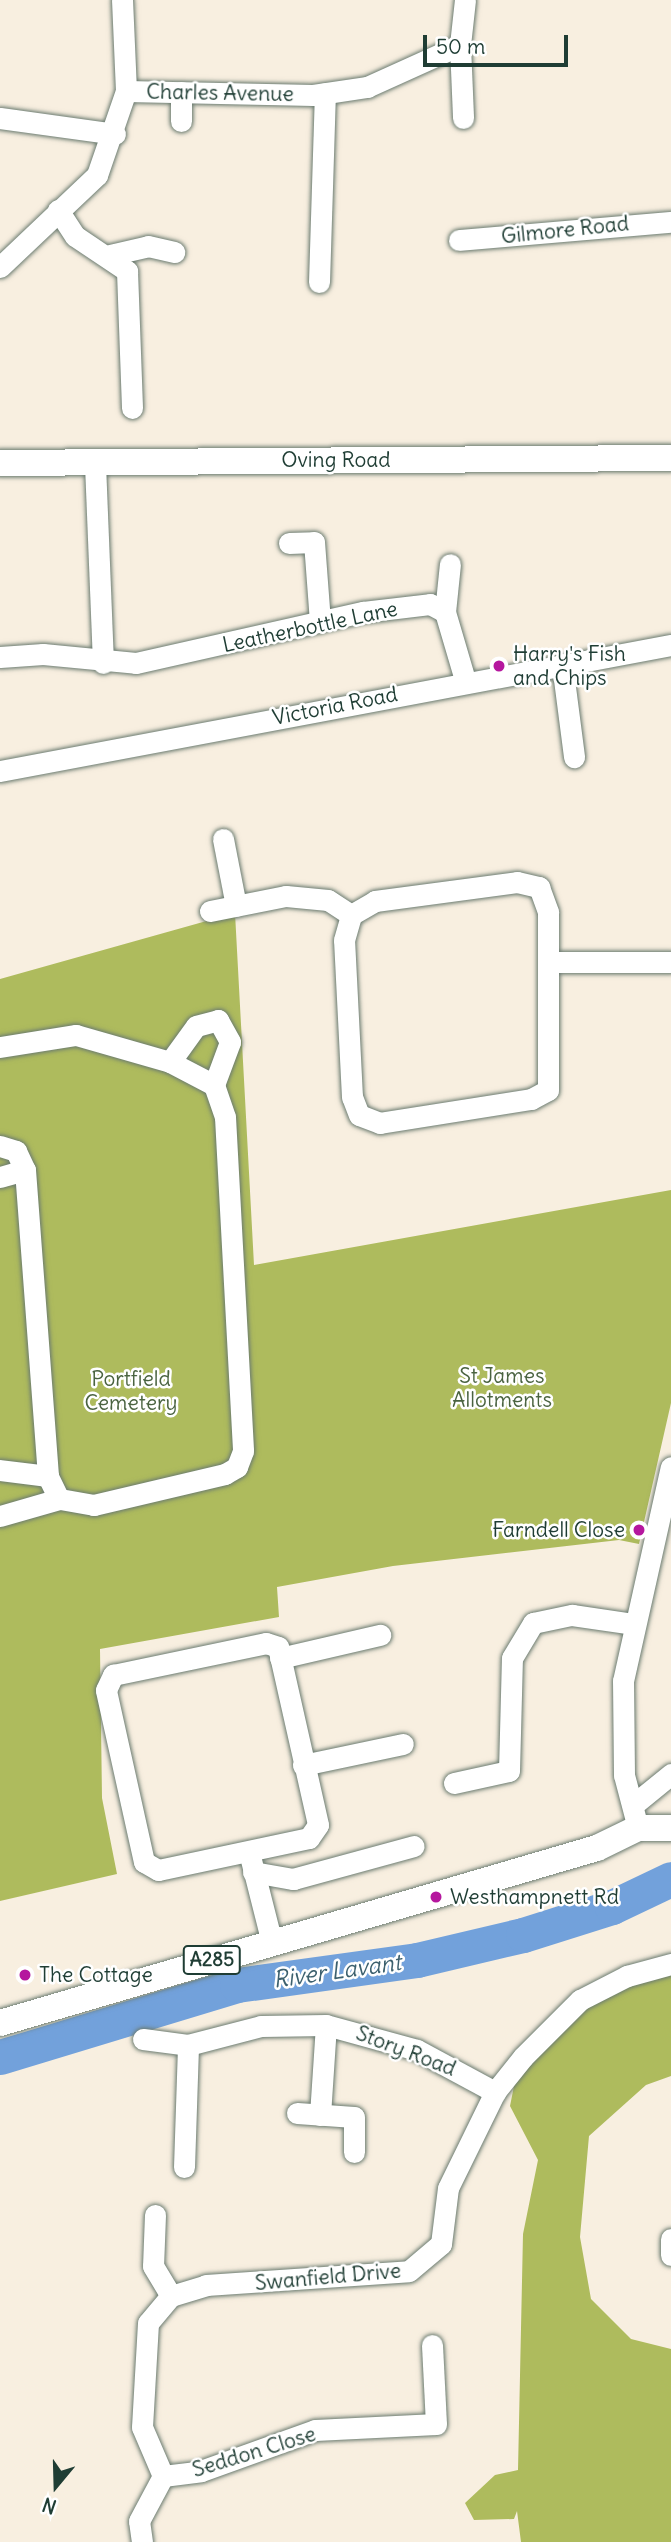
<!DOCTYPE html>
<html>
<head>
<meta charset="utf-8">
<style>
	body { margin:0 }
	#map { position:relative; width:671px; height:2542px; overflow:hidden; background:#f8efe0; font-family:Delius,sans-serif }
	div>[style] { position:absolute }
	.green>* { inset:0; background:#aebb5d }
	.river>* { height:35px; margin:-17.5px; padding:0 17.5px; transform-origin:17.5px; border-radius:17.5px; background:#72a1db }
	.roads { filter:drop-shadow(0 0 2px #6b7b70) drop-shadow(0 0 2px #6b7b70) }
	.minor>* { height:21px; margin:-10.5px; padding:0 10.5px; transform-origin:10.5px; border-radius:10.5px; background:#fff }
	.major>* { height:26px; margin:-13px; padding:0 13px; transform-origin:13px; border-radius:13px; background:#fff }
	.dots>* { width:19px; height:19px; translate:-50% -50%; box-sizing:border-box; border:4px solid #fff; border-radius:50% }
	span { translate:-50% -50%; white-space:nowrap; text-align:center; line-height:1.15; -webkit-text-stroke:5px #fff; paint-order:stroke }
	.shield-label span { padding:2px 5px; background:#fff; border:2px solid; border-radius:5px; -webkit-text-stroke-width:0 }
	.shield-label { font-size:19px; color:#1f3d34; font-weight:700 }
	.street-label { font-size:21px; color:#1f3d34 }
	.poi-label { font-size:21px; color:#1f3d34 }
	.left { translate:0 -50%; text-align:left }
	.right { translate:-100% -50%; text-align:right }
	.park-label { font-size:21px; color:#4a6340 }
	.water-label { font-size:23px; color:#3c606e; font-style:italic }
	.north { position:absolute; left:21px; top:2451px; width:70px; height:70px; -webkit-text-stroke:5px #fff; paint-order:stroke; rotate:199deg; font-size:19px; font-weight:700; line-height:28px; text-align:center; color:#1f3d34 }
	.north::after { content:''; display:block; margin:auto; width:24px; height:32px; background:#1f3d34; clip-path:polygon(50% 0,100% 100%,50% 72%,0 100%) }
	.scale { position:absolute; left:423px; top:35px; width:145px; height:32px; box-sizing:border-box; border:4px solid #1f3d34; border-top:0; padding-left:9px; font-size:21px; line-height:24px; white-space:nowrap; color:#1f3d34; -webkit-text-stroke:5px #fff; paint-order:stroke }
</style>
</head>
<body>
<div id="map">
	<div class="green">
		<div style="clip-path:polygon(235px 913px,254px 1265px,671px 1190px,671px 1403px,639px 1544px,619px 1540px,393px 1566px,277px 1587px,279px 1617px,100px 1649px,102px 1798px,117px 1874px,0 1901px,0 979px)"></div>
		<div style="clip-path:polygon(671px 1973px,671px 2076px,646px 2085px,589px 2136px,580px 2237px,591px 2299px,631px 2339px,671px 2349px,671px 2542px,521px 2542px,517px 2511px,514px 2519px,474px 2520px,465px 2503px,495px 2475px,518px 2470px,523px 2234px,538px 2160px,510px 2106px,517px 2071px,584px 2007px,626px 1985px)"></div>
	</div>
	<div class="river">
		<div style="left:0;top:2057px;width:248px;rotate:-16.9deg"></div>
		<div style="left:237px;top:1985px;width:182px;rotate:-7.9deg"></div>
		<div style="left:417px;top:1960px;width:109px;rotate:-13.3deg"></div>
		<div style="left:523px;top:1935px;width:93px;rotate:-17.5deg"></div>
		<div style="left:612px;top:1907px;width:65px;rotate:-25.4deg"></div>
	</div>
	<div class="roads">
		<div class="minor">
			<div style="left:460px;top:45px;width:73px;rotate:87.6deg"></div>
			<div style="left:126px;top:91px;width:187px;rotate:1.2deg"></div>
			<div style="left:313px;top:95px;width:55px;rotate:-8.4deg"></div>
			<div style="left:367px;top:87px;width:102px;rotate:-24.3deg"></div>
			<div style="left:460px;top:45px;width:45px;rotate:-83.7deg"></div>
			<div style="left:181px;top:92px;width:29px;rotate:90deg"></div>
			<div style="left:0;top:118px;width:116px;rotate:7.9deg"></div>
			<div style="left:58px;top:210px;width:31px;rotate:57deg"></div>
			<div style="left:75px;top:236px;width:63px;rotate:33.9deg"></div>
			<div style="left:127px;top:271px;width:137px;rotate:87.9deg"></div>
			<div style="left:459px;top:240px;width:213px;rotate:-4.9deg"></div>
			<div style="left:110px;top:255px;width:39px;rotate:-13deg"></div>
			<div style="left:148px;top:246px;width:27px;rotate:13deg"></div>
			<div style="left:0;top:267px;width:134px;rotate:-43.5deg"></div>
			<div style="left:97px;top:175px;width:89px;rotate:-71deg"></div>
			<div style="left:126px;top:91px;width:91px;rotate:-92.5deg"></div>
			<div style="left:319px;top:282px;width:189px;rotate:-88.2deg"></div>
			<div style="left:95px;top:464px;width:199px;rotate:87.7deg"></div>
			<div style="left:289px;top:543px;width:25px;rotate:-2deg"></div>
			<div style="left:314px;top:542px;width:80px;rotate:85.7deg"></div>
			<div style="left:445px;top:612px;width:48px;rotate:-84.1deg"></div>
			<div style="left:0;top:657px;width:43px;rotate:-4deg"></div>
			<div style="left:43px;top:654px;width:93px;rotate:5.5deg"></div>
			<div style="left:136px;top:663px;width:233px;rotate:-12.7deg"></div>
			<div style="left:363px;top:612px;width:67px;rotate:-6.8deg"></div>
			<div style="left:430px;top:604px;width:17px;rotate:28deg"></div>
			<div style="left:445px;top:612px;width:71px;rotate:73.6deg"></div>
			<div style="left:562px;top:664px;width:94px;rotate:82.6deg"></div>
			<div style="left:0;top:771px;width:683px;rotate:-10.64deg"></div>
			<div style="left:223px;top:839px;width:68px;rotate:79deg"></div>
			<div style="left:517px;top:882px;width:23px;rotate:13deg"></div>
			<div style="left:539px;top:887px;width:27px;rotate:70deg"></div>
			<div style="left:548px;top:912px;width:178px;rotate:90deg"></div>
			<div style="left:548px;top:1090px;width:19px;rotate:152deg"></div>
			<div style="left:531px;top:1099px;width:153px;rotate:171deg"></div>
			<div style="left:380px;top:1123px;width:22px;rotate:-159deg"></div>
			<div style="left:359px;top:1115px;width:19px;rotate:-111deg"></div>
			<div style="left:352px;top:1097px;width:157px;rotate:-92.9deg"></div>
			<div style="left:344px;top:940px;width:26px;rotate:-74deg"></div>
			<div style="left:351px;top:915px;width:28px;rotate:-30deg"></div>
			<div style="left:375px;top:901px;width:143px;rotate:-7.6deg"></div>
			<div style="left:210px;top:911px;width:77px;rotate:-11.2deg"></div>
			<div style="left:286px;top:896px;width:42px;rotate:5.4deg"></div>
			<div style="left:328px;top:900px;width:27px;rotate:33deg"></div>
			<div style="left:550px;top:962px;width:121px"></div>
			<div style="left:0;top:1047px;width:77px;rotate:-9deg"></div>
			<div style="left:76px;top:1035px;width:98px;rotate:16deg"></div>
			<div style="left:170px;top:1062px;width:50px;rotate:27.6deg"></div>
			<div style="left:214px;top:1085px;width:34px;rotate:71deg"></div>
			<div style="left:225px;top:1117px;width:334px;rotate:86.9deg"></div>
			<div style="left:243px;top:1451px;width:17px;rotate:111deg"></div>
			<div style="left:237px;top:1467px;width:14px;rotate:150deg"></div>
			<div style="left:225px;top:1474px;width:135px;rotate:166.7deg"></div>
			<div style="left:94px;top:1505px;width:36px;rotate:-170deg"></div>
			<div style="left:59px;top:1499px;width:25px;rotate:-116deg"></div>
			<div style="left:48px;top:1476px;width:48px;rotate:-172.9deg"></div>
			<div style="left:170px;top:1062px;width:44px;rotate:-54.2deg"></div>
			<div style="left:196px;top:1026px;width:23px;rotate:-15deg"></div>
			<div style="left:218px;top:1020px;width:25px;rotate:61deg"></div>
			<div style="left:230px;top:1042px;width:46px;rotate:110.4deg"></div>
			<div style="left:0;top:1146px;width:17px;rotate:17deg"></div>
			<div style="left:16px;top:1151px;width:21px;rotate:65deg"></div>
			<div style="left:25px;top:1170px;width:307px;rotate:85.7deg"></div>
			<div style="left:0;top:1177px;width:26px;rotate:-16deg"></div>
			<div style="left:0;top:1516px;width:61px;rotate:-16.1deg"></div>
			<div style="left:266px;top:1643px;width:13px;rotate:18deg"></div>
			<div style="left:278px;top:1647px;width:182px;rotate:77.3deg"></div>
			<div style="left:318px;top:1825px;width:16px;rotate:125deg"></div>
			<div style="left:309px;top:1838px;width:154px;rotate:168deg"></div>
			<div style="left:158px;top:1870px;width:16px;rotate:-150deg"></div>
			<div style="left:144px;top:1862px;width:176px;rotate:-102.5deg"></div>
			<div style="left:106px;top:1690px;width:17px;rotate:-65deg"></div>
			<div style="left:113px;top:1675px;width:156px;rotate:-11.8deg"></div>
			<div style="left:280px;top:1658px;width:103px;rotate:-13deg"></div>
			<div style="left:303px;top:1765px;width:102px;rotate:-11.9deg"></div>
			<div style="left:454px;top:1783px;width:56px;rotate:-12.3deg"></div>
			<div style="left:509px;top:1771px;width:113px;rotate:-88.5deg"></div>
			<div style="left:512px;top:1658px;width:41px;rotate:-59deg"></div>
			<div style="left:533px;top:1623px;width:40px;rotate:-12deg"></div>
			<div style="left:572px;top:1615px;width:63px;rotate:8.3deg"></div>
			<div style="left:633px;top:1805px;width:49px;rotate:-39.2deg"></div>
			<div style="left:638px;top:1828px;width:55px;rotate:-104.8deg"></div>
			<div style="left:624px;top:1775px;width:94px;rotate:-90.6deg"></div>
			<div style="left:623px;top:1681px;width:219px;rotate:-77.4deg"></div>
			<div style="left:251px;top:1860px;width:86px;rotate:75.8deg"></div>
			<div style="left:253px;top:1872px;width:41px;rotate:9.9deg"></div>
			<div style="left:293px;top:1879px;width:125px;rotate:-15.3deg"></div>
			<div style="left:143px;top:2039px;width:45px;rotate:7.6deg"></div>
			<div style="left:188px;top:2045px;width:75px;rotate:-14.6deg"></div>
			<div style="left:261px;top:2026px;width:65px;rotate:-0.9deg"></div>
			<div style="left:326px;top:2025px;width:94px;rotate:15.4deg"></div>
			<div style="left:417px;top:2050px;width:89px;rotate:28.3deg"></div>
			<div style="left:297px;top:2113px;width:57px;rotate:4deg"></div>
			<div style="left:354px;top:2117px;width:35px;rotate:90deg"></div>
			<div style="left:320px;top:2115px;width:90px;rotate:-86.2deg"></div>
			<div style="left:184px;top:2167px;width:122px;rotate:-88.1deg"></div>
			<div style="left:155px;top:2215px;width:51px;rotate:92.2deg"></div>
			<div style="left:153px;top:2266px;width:35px;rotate:59deg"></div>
			<div style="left:671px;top:2239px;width:16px;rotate:90deg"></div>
			<div style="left:163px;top:2476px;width:38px;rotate:-7deg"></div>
			<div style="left:201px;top:2471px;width:121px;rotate:-19.8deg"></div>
			<div style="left:315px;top:2430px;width:121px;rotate:-2.8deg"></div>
			<div style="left:436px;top:2424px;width:79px;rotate:-92.9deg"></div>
			<div style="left:142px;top:2542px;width:21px;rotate:-98deg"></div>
			<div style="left:139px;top:2521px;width:51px;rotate:-61.9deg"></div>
			<div style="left:163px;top:2476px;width:53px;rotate:-113.2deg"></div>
			<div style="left:142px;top:2427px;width:104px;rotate:-86.7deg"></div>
			<div style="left:148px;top:2323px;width:35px;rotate:-50deg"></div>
			<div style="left:171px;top:2296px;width:37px;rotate:-17deg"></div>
			<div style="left:206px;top:2285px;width:203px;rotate:-3.9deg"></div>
			<div style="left:409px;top:2271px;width:42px;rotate:-40.2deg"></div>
			<div style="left:441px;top:2244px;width:56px;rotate:-82.9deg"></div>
			<div style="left:448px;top:2188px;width:107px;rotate:-63.9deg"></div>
			<div style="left:495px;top:2092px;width:45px;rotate:-51.3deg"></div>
			<div style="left:523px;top:2057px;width:81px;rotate:-45deg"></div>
			<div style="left:580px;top:2000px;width:53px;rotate:-27.1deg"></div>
			<div style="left:627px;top:1976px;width:46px;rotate:-15.3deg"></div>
		</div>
		<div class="major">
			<div style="left:0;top:463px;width:671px;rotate:-0.43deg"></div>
			<div style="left:0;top:2023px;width:622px;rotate:-16.34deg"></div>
			<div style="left:597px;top:1848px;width:46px;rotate:-26deg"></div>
			<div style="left:638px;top:1828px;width:33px"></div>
		</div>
	</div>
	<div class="dots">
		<div style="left:499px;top:666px;background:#b5179e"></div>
		<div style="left:639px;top:1530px;background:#b5179e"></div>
		<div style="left:436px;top:1897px;background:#b5179e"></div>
		<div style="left:25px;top:1975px;background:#b5179e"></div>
	</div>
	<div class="shield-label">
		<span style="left:212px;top:1960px">A285</span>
	</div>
	<div class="street-label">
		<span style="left:220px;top:93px;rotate:1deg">Charles Avenue</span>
		<span style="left:565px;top:230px;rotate:-6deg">Gilmore Road</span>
		<span style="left:336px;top:460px">Oving Road</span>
		<span style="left:310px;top:627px;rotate:-12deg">Leatherbottle Lane</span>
		<span style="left:335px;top:706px;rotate:-11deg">Victoria Road</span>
		<span style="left:406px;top:2051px;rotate:21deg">Story Road</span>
		<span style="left:328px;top:2277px;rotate:-5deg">Swanfield Drive</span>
		<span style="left:254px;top:2452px;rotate:-17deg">Seddon Close</span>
	</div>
	<div class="poi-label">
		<span class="left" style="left:513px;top:666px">Harry's Fish<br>and Chips</span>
		<span class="right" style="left:625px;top:1530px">Farndell Close</span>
		<span class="left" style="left:450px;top:1897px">Westhampnett Rd</span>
		<span class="left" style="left:39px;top:1975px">The Cottage</span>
	</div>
	<div class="park-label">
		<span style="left:502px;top:1388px">St James<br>Allotments</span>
		<span style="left:131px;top:1391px">Portfield<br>Cemetery</span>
	</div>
	<div class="water-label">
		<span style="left:337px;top:1971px;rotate:-8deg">River Lavant</span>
	</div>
	<div class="north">N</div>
	<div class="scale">50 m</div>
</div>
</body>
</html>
